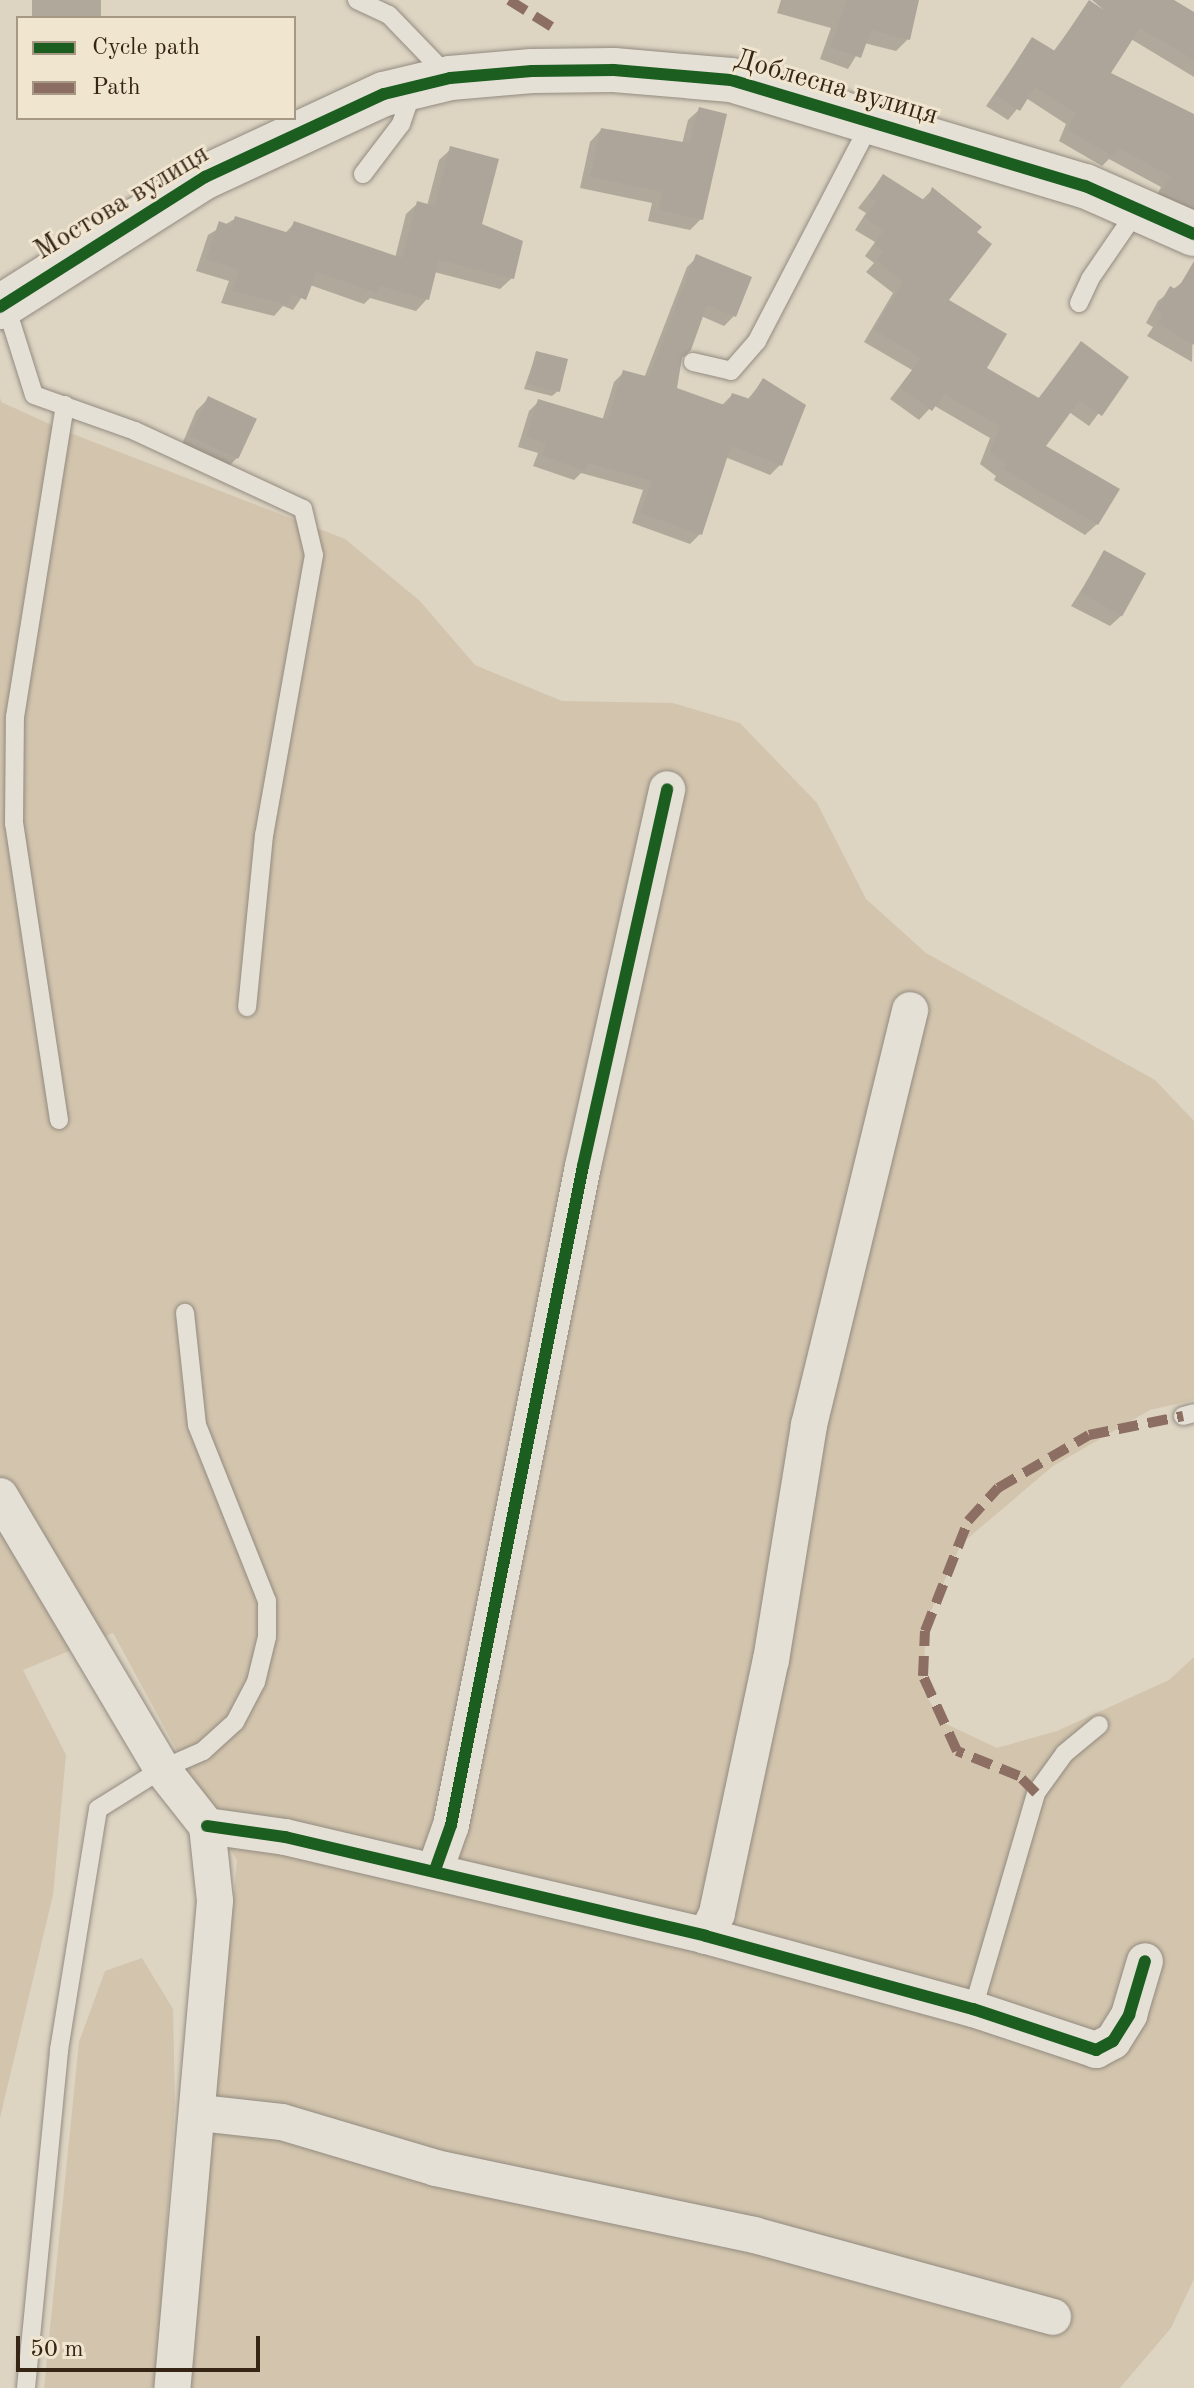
<!DOCTYPE html>
<html>
<head>
<meta charset="utf-8">
<style>
	body { margin:0 }
	#map { position:relative; width:1194px; height:2388px; overflow:hidden; background:#ddd4c2; font-family:"Old Standard TT",serif }
	div>[style] { position:absolute }
	.green>* { inset:0; background:#d3c5ad }
	.shadow>* { inset:0; background:#0003; transform-origin:0 0 }
	.building>* { inset:0; background:#ada599; transform-origin:0 0 }
	.roads { filter:drop-shadow(0 0 2px #938b80) drop-shadow(0 0 2px #938b80) }
	.lane>* { height:18px; margin:-9px; padding:0 9px; transform-origin:9px; border-radius:9px; background:#e5e0d6 }
	.street>* { height:36px; margin:-18px; padding:0 18px; transform-origin:18px; border-radius:18px; background:#e5e0d6 }
	.secondary>* { height:44px; margin:-22px; padding:0 22px; transform-origin:22px; border-radius:22px; background:#e5e0d6 }
	.quiet>* { height:10px; margin-top:-5px; transform-origin:0; background:repeating-linear-gradient(90deg,#8d6e63 0 20px,transparent 0 30px) }
	.cycleway>* { height:12px; margin:-6px; padding:0 6px; transform-origin:6px; border-radius:6px; background:#1b5e20 }
	span { translate:-50% -50%; white-space:nowrap; text-align:center; line-height:1.15; -webkit-text-stroke:6px #f0e6d0; paint-order:stroke }
	.street-label { font-size:28px; color:#362415 }
	.legend { position:absolute; left:16px; top:16px; width:280px; height:104px; box-sizing:border-box; background:#f0e6d0; border:2px solid #a69885; margin:0; padding:10px 14px; list-style:none; font-size:24px; color:#362415 }
	.legend li { display:flex; align-items:center; gap:16px; height:40px }
	.legend b { width:40px; border:2px solid #a69885 }
	.scale { position:absolute; left:16px; top:2336px; width:244px; height:36px; box-sizing:border-box; border:4px solid #362415; border-top:0; padding-left:10px; font-size:24px; line-height:28px; white-space:nowrap; color:#362415; -webkit-text-stroke:6px #f0e6d0; paint-order:stroke }
</style>
</head>
<body>
<div id="map">
	<div class="green">
		<div style="clip-path:polygon(0 396px,1px 402px,65px 431px,345px 539px,420px 601px,475px 665px,562px 701px,673px 703px,740px 723px,817px 803px,866px 899px,926px 953px,1155px 1080px,1194px 1121px,1194px 1400px,1150px 1410px,1053px 1466px,961px 1544px,926px 1622px,923px 1690px,942px 1722px,997px 1748px,1057px 1731px,1169px 1680px,1194px 1657px,1194px 2279px,1171px 2328px,1120px 2388px,185px 2388px,237px 1861px,113px 1633px,23px 1670px,66px 1755px,53px 1895px,0 2118px)"></div>
		<div style="clip-path:polygon(142px 1958px,173px 2009px,175px 2103px,156px 2388px,44px 2388px,79px 2042px,105px 1971px)"></div>
	</div>
	<div class="shadow">
		<div style="left:32px;top:0;width:69px;height:18px"></div>
		<div style="clip-path:polygon(781px 0,917px 0,908px 39px,896px 51px,864px 43px,848px 69px,820px 59px,831px 28px,777px 13px)"></div>
		<div style="clip-path:polygon(1109px 0,1170px 0,1194px 14px,1194px 77px,1131px 39px,1108px 74px,1194px 116px,1194px 220px,1154px 201px,1161px 187px,1109px 159px,1102px 166px,1059px 141px,1066px 124px,1026px 98px,1008px 120px,986px 106px,1032px 39px,1053px 52px,1089px 3px,1102px 11px)"></div>
		<div style="clip-path:polygon(700px 109px,701px 219px,690px 230px,648px 221px,652px 203px,580px 188px,590px 142px,601px 130px,682px 144px,688px 120px)"></div>
		<div style="clip-path:polygon(451px 149px,480px 225px,512px 278px,500px 289px,434px 272px,427px 299px,416px 311px,370px 298px,364px 304px,310px 285px,293px 310px,283px 306px,274px 316px,221px 303px,229px 281px,196px 271px,208px 235px,236px 218px,284px 234px,294px 224px,395px 258px,406px 214px,418px 203px,427px 206px,439px 160px)"></div>
		<div style="clip-path:polygon(883px 176px,921px 201px,932px 190px,946px 301px,984px 369px,1037px 400px,1082px 344px,1126px 377px,1089px 426px,1069px 412px,1043px 446px,1097px 524px,1085px 535px,994px 480px,996px 476px,980px 464px,990px 438px,933px 405px,919px 420px,890px 399px,912px 370px,864px 342px,893px 293px,866px 272px,874px 263px,865px 256px,875px 242px,855px 230px,866px 213px,858px 208px)"></div>
		<div style="clip-path:polygon(697px 257px,734px 316px,724px 326px,701px 316px,680px 359px,675px 389px,721px 406px,732px 395px,747px 400px,763px 381px,780px 465px,770px 475px,725px 457px,700px 534px,690px 544px,632px 523px,643px 490px,581px 473px,574px 480px,533px 466px,538px 453px,518px 447px,529px 411px,539px 401px,602px 421px,614px 382px,624px 372px,644px 378px,687px 267px)"></div>
		<div style="clip-path:polygon(1185px 280px,1194px 286px,1192px 362px,1147px 336px,1153px 327px,1146px 323px,1158px 301px)"></div>
		<div style="clip-path:polygon(536px 354px,558px 391px,552px 396px,524px 389px)"></div>
		<div style="clip-path:polygon(208px 399px,238px 457px,226px 469px,180px 449px,196px 411px)"></div>
		<div style="clip-path:polygon(1105px 553px,1122px 615px,1110px 626px,1071px 606px)"></div>
	</div>
	<div class="building">
		<div style="clip-path:polygon(847px 0,919px 0,910px 40px,871px 30px,861px 58px,830px 47px)"></div>
		<div style="clip-path:polygon(1089px 0,1104px 10px,1092px 0,1174px 0,1194px 12px,1194px 60px,1140px 28px,1111px 73px,1194px 114px,1194px 205px,1163px 190px,1170px 176px,1118px 148px,1114px 157px,1068px 130px,1075px 113px,1035px 87px,1020px 111px,995px 95px,1032px 37px,1055px 51px)"></div>
		<div style="clip-path:polygon(699px 107px,727px 114px,703px 220px,659px 210px,663px 192px,590px 177px,601px 128px,689px 143px)"></div>
		<div style="clip-path:polygon(450px 146px,499px 159px,482px 224px,523px 241px,514px 279px,439px 260px,429px 300px,380px 286px,377px 293px,317px 272px,306px 300px,291px 294px,288px 305px,232px 291px,239px 270px,206px 259px,219px 221px,232px 226px,235px 216px,289px 233px,294px 221px,402px 258px,417px 201px,435px 206px)"></div>
		<div style="clip-path:polygon(883px 174px,927px 202px,932px 187px,982px 227px,977px 232px,992px 244px,949px 300px,1007px 334px,987px 368px,1039px 398px,1081px 341px,1129px 377px,1102px 416px,1079px 401px,1046px 446px,1120px 489px,1098px 525px,1003px 469px,1006px 464px,990px 452px,1000px 426px,944px 394px,932px 411px,900px 387px,921px 358px,874px 330px,903px 282px,876px 260px,883px 251px,874px 244px,884px 230px,865px 218px,876px 202px,868px 197px)"></div>
		<div style="clip-path:polygon(696px 254px,752px 277px,736px 317px,707px 305px,691px 350px,682px 358px,677px 388px,727px 406px,732px 393px,750px 399px,763px 378px,806px 405px,782px 466px,731px 446px,702px 535px,640px 513px,652px 481px,588px 463px,586px 471px,542px 456px,546px 443px,526px 437px,538px 399px,608px 420px,623px 370px,649px 377px)"></div>
		<div style="clip-path:polygon(1194px 261px,1194px 345px,1158px 324px,1163px 314px,1156px 310px,1170px 286px,1177px 290px)"></div>
		<div style="left:536px;top:351px;width:33px;height:34px;rotate:14deg"></div>
		<div style="left:208px;top:396px;width:54px;height:44px;rotate:25deg"></div>
		<div style="left:1104px;top:550px;width:48px;height:49px;rotate:29deg"></div>
	</div>
	<div class="roads">
		<div class="lane">
			<div style="left:357px;top:0;width:35px;rotate:25deg"></div>
			<div style="left:389px;top:15px;width:85px;rotate:46deg"></div>
			<div style="left:363px;top:174px;width:63px;rotate:-52.8deg"></div>
			<div style="left:401px;top:124px;width:37px;rotate:-71deg"></div>
			<div style="left:5px;top:303px;width:96px;rotate:72.5deg"></div>
			<div style="left:34px;top:395px;width:107px;rotate:19.6deg"></div>
			<div style="left:135px;top:431px;width:185px;rotate:24.9deg"></div>
			<div style="left:303px;top:509px;width:47px;rotate:76.6deg"></div>
			<div style="left:314px;top:555px;width:284px;rotate:100.1deg"></div>
			<div style="left:264px;top:835px;width:173px;rotate:95.6deg"></div>
			<div style="left:1079px;top:303px;width:26px;rotate:-65deg"></div>
			<div style="left:1090px;top:279px;width:85px;rotate:-55.6deg"></div>
			<div style="left:693px;top:362px;width:39px;rotate:13deg"></div>
			<div style="left:731px;top:371px;width:40px;rotate:-49deg"></div>
			<div style="left:757px;top:341px;width:247px;rotate:-62.5deg"></div>
			<div style="left:59px;top:1120px;width:299px;rotate:-98.6deg"></div>
			<div style="left:14px;top:824px;width:107px;rotate:-89.5deg"></div>
			<div style="left:15px;top:717px;width:316px;rotate:-80.9deg"></div>
			<div style="left:1183px;top:1416px;width:11px;rotate:-15deg"></div>
			<div style="left:973px;top:2009px;width:225px;rotate:-73.7deg"></div>
			<div style="left:1036px;top:1793px;width:49px;rotate:-54.1deg"></div>
			<div style="left:1065px;top:1753px;width:44px;rotate:-39.5deg"></div>
			<div style="left:26px;top:2388px;width:340px;rotate:-84.4deg"></div>
			<div style="left:59px;top:2050px;width:244px;rotate:-80.8deg"></div>
			<div style="left:98px;top:1809px;width:75px;rotate:-32deg"></div>
			<div style="left:162px;top:1769px;width:45px;rotate:-23.7deg"></div>
			<div style="left:203px;top:1751px;width:43px;rotate:-42.2deg"></div>
			<div style="left:235px;top:1722px;width:45px;rotate:-62.3deg"></div>
			<div style="left:256px;top:1682px;width:46px;rotate:-76.3deg"></div>
			<div style="left:267px;top:1637px;width:36px;rotate:-90deg"></div>
			<div style="left:267px;top:1601px;width:189px;rotate:-111.7deg"></div>
			<div style="left:197px;top:1425px;width:113px;rotate:-96.1deg"></div>
		</div>
		<div class="street">
			<div style="left:0;top:1496px;width:317px;rotate:59.3deg"></div>
			<div style="left:162px;top:1769px;width:73px;rotate:51.7deg"></div>
			<div style="left:207px;top:1826px;width:75px;rotate:83.9deg"></div>
			<div style="left:215px;top:1901px;width:489px;rotate:95deg"></div>
			<div style="left:207px;top:1826px;width:79px;rotate:8deg"></div>
			<div style="left:285px;top:1837px;width:432px;rotate:13.2deg"></div>
			<div style="left:706px;top:1936px;width:277px;rotate:15.3deg"></div>
			<div style="left:973px;top:2009px;width:130px;rotate:18.4deg"></div>
			<div style="left:1096px;top:2050px;width:19px;rotate:-28deg"></div>
			<div style="left:1113px;top:2041px;width:31px;rotate:-58deg"></div>
			<div style="left:1129px;top:2015px;width:56px;rotate:-73.5deg"></div>
			<div style="left:435px;top:1870px;width:48px;rotate:-70.4deg"></div>
			<div style="left:451px;top:1825px;width:672px;rotate:-78.67deg"></div>
			<div style="left:583px;top:1166px;width:386px;rotate:-77.4deg"></div>
			<div style="left:706px;top:1936px;width:25px;rotate:-64deg"></div>
			<div style="left:717px;top:1913px;width:259px;rotate:-78deg"></div>
			<div style="left:771px;top:1660px;width:238px;rotate:-80.8deg"></div>
			<div style="left:809px;top:1425px;width:427px;rotate:-76.3deg"></div>
			<div style="left:200px;top:2113px;width:82px;rotate:6.3deg"></div>
			<div style="left:282px;top:2122px;width:161px;rotate:16.6deg"></div>
			<div style="left:436px;top:2168px;width:325px;rotate:11.9deg"></div>
			<div style="left:754px;top:2235px;width:310px;rotate:15.3deg"></div>
		</div>
		<div class="secondary">
			<div style="left:0;top:307px;width:243px;rotate:-32.4deg"></div>
			<div style="left:205px;top:177px;width:197px;rotate:-24.9deg"></div>
			<div style="left:384px;top:94px;width:68px;rotate:-13.6deg"></div>
			<div style="left:450px;top:78px;width:82px;rotate:-4.9deg"></div>
			<div style="left:532px;top:71px;width:82px;rotate:-0.7deg"></div>
			<div style="left:614px;top:70px;width:117px;rotate:4.9deg"></div>
			<div style="left:731px;top:80px;width:370px;rotate:16.7deg"></div>
			<div style="left:1085px;top:186px;width:119px;rotate:23.8deg"></div>
		</div>
	</div>
	<div class="quiet">
		<div style="left:509px;top:0;width:60px;rotate:32.1deg"></div>
		<div style="left:1036px;top:1793px;width:24px;rotate:-135deg"></div>
		<div style="left:1019px;top:1776px;width:67px;rotate:-158deg"></div>
		<div style="left:957px;top:1751px;width:82px;rotate:-114.4deg"></div>
		<div style="left:923px;top:1676px;width:45px;rotate:-87.5deg"></div>
		<div style="left:925px;top:1631px;width:118px;rotate:-68.6deg"></div>
		<div style="left:968px;top:1521px;width:45px;rotate:-47.7deg"></div>
		<div style="left:998px;top:1488px;width:105px;rotate:-30.2deg"></div>
		<div style="left:1089px;top:1435px;width:96px;rotate:-11.4deg"></div>
	</div>
	<div class="cycleway">
		<div style="left:0;top:307px;width:243px;rotate:-32.4deg"></div>
		<div style="left:205px;top:177px;width:197px;rotate:-24.9deg"></div>
		<div style="left:384px;top:94px;width:68px;rotate:-13.6deg"></div>
		<div style="left:450px;top:78px;width:82px;rotate:-4.9deg"></div>
		<div style="left:532px;top:71px;width:82px;rotate:-0.7deg"></div>
		<div style="left:614px;top:70px;width:117px;rotate:4.9deg"></div>
		<div style="left:731px;top:80px;width:370px;rotate:16.7deg"></div>
		<div style="left:1085px;top:186px;width:119px;rotate:23.8deg"></div>
		<div style="left:207px;top:1826px;width:79px;rotate:8deg"></div>
		<div style="left:285px;top:1837px;width:432px;rotate:13.2deg"></div>
		<div style="left:706px;top:1936px;width:277px;rotate:15.3deg"></div>
		<div style="left:973px;top:2009px;width:130px;rotate:18.4deg"></div>
		<div style="left:1096px;top:2050px;width:19px;rotate:-28deg"></div>
		<div style="left:1113px;top:2041px;width:31px;rotate:-58deg"></div>
		<div style="left:1129px;top:2015px;width:56px;rotate:-73.5deg"></div>
		<div style="left:435px;top:1870px;width:48px;rotate:-70.4deg"></div>
		<div style="left:451px;top:1825px;width:672px;rotate:-78.67deg"></div>
		<div style="left:583px;top:1166px;width:386px;rotate:-77.4deg"></div>
	</div>
	<div class="street-label">
		<span style="left:836px;top:88px;rotate:16deg">Доблесна вулиця</span>
		<span style="left:122px;top:203px;rotate:-31deg">Мостова вулиця</span>
	</div>
	<ul class="legend">
	<li><b style="height:10px;background:#1b5e20"></b>Cycle path</li>
	<li><b style="height:10px;background:#8d6e63"></b>Path</li>
	</ul>
	<div class="scale">50 m</div>
</div>
</body>
</html>
